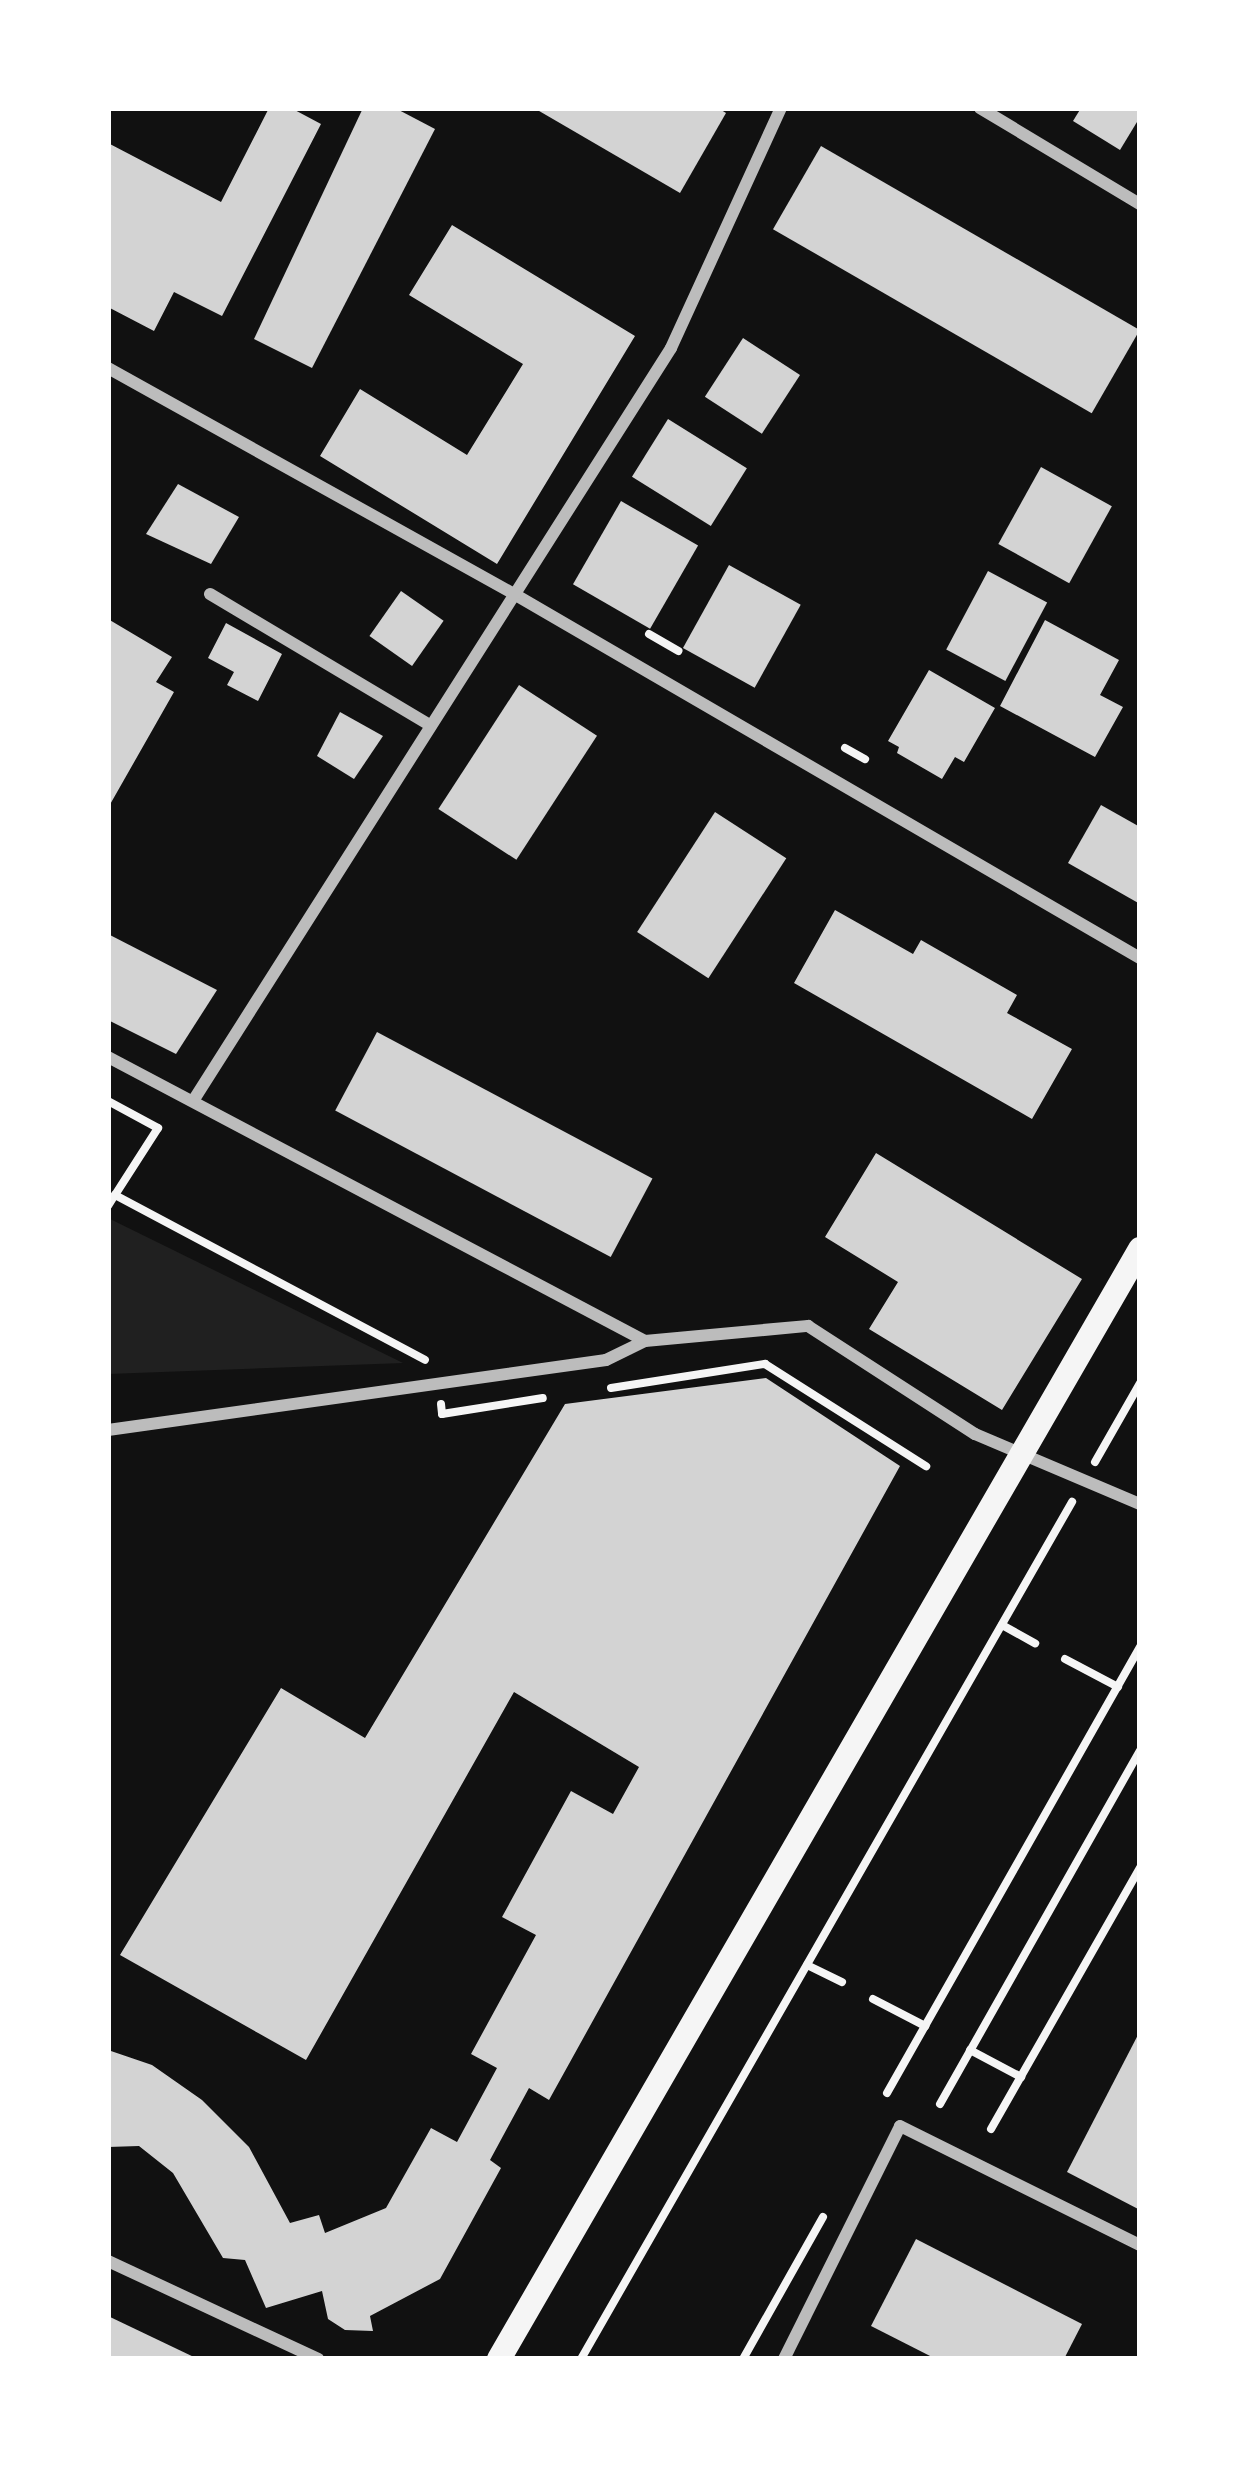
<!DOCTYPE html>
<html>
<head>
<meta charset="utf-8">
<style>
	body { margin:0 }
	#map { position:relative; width:1248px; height:2467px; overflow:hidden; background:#111; font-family:Commissioner,sans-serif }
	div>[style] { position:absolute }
	.green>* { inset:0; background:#202020 }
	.building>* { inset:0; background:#d3d3d3; transform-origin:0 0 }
	.path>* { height:8px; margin:-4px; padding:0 4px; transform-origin:4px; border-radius:4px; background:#f5f5f5 }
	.minor>* { height:12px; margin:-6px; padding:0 6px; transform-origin:6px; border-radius:6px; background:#bcbcbc }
	.secondary>* { height:24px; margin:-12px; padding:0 12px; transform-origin:12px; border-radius:12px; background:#f5f5f5 }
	span { translate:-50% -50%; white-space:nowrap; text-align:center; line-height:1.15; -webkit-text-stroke:9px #fff; paint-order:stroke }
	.frame { position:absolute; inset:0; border:111px solid #fff; pointer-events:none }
</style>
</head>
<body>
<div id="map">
	<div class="green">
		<div style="clip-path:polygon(108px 1218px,403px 1363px,108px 1374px)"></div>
	</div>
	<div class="building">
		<div style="clip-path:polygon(269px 108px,291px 108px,321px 124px,222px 316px,174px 292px,154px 331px,108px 307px,108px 143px,221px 202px)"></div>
		<div style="clip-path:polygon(363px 108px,395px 108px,435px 129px,312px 368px,254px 339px)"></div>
		<div style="clip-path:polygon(534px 108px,718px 108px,726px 113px,680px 193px)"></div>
		<div style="clip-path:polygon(1081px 108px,1140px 108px,1140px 117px,1120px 150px,1073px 121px)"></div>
		<div style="left:821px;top:146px;width:368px;height:96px;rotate:30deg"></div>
		<div style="clip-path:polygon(452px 225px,635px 336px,497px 564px,320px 456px,360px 389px,467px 455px,523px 364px,409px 295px)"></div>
		<div style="left:743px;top:338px;width:68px;height:70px;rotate:33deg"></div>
		<div style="left:668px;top:419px;width:93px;height:68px;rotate:32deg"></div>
		<div style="left:1041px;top:467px;width:81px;height:88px;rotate:29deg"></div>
		<div style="clip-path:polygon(178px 484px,239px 517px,211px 564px,146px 534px)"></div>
		<div style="left:621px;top:501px;width:89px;height:96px;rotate:30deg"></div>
		<div style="left:729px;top:565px;width:82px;height:95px;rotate:29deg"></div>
		<div style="left:988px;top:571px;width:67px;height:89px;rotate:28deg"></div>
		<div style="left:401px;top:591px;width:52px;height:55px;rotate:35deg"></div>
		<div style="clip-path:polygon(108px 619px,172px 657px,156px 682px,174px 692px,108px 808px)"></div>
		<div style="clip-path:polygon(1045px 620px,1119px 660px,1100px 695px,1123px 707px,1095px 757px,1000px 706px)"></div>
		<div style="clip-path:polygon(226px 623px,282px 654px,258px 701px,227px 685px,234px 672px,208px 658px)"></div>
		<div style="clip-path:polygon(929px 670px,995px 708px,964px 762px,955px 757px,942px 779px,897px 753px,899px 747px,888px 741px)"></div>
		<div style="left:519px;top:685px;width:93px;height:148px;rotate:33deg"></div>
		<div style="clip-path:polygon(340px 712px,383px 736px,354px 779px,317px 756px)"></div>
		<div style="clip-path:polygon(1101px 805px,1140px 827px,1140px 904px,1068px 863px)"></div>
		<div style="left:715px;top:812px;width:85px;height:143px;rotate:33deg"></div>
		<div style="clip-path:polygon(835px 910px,913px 954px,921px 940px,1017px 995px,1007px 1013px,1072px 1049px,1032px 1119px,794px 983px)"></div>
		<div style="clip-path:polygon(108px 934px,217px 990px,176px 1054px,108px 1020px)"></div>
		<div style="left:377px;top:1032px;width:312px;height:89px;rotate:28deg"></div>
		<div style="clip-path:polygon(876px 1153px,1082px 1279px,1002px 1410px,869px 1329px,898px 1282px,825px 1237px)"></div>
		<div style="clip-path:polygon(766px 1378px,900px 1466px,549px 2100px,529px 2088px,490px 2160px,501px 2168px,440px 2279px,370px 2316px,373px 2331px,345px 2330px,328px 2319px,322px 2291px,266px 2308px,245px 2260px,223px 2258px,173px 2173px,139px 2146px,108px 2147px,108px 2050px,152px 2065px,202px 2100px,249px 2147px,290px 2223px,319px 2215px,325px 2233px,386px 2208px,431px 2128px,457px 2142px,497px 2068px,471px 2054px,536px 1935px,502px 1917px,571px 1791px,613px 1814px,639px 1767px,514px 1692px,306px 2060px,120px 1955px,281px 1688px,365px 1738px,565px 1404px)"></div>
		<div style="clip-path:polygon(1140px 2031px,1140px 2210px,1067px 2172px)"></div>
		<div style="clip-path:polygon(916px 2239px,1082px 2324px,1064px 2359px,936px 2359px,871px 2326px)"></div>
		<div style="clip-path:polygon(108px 2316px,198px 2359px,108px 2359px)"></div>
	</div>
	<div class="path">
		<div style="left:649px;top:634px;width:34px;rotate:30deg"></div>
		<div style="left:845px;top:748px;width:23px;rotate:29deg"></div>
		<div style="left:108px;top:1101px;width:57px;rotate:28.4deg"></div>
		<div style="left:158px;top:1128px;width:80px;rotate:122.7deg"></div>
		<div style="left:115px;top:1195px;width:351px;rotate:28deg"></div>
		<div style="left:108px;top:1206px;width:13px;rotate:-58deg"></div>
		<div style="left:611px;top:1388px;width:156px;rotate:-8.9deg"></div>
		<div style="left:765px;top:1364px;width:191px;rotate:32.4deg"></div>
		<div style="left:441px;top:1404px;width:10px;rotate:84deg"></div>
		<div style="left:442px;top:1414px;width:102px;rotate:-9deg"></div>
		<div style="left:1095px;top:1462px;width:91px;rotate:-60.3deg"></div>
		<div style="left:1002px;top:1625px;width:38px;rotate:29deg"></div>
		<div style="left:1065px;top:1659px;width:60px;rotate:27.8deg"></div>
		<div style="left:807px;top:1965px;width:39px;rotate:26deg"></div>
		<div style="left:873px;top:1999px;width:59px;rotate:27.4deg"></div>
		<div style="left:970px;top:2050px;width:58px;rotate:27.9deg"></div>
		<div style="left:887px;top:2093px;width:513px;rotate:-60.44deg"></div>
		<div style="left:940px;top:2104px;width:406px;rotate:-60.5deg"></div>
		<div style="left:991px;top:2129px;width:301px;rotate:-60.3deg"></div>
		<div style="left:581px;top:2359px;width:988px;rotate:-60.19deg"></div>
		<div style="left:743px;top:2359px;width:163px;rotate:-60.6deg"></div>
	</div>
	<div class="minor">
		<div style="left:980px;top:108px;width:187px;rotate:31deg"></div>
		<div style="left:108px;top:368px;width:465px;rotate:29.1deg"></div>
		<div style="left:514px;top:594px;width:724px;rotate:30.18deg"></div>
		<div style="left:210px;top:594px;width:257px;rotate:30.8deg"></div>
		<div style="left:108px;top:1057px;width:607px;rotate:27.87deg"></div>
		<div style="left:645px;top:1341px;width:164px;rotate:-5.3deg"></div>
		<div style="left:808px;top:1326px;width:199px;rotate:32.9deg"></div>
		<div style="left:975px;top:1434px;width:179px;rotate:23deg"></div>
		<div style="left:193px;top:1101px;width:892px;rotate:-57.59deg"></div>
		<div style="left:671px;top:348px;width:264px;rotate:-65.4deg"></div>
		<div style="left:108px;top:1430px;width:503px;rotate:-8deg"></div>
		<div style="left:606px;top:1360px;width:43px;rotate:-26deg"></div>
		<div style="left:108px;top:2261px;width:232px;rotate:25deg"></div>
		<div style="left:784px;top:2359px;width:260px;rotate:-63.5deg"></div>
		<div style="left:900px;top:2126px;width:268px;rotate:26.4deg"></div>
	</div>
	<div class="secondary">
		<div style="left:499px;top:2359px;width:1282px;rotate:-59.99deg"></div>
	</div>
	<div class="frame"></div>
</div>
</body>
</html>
